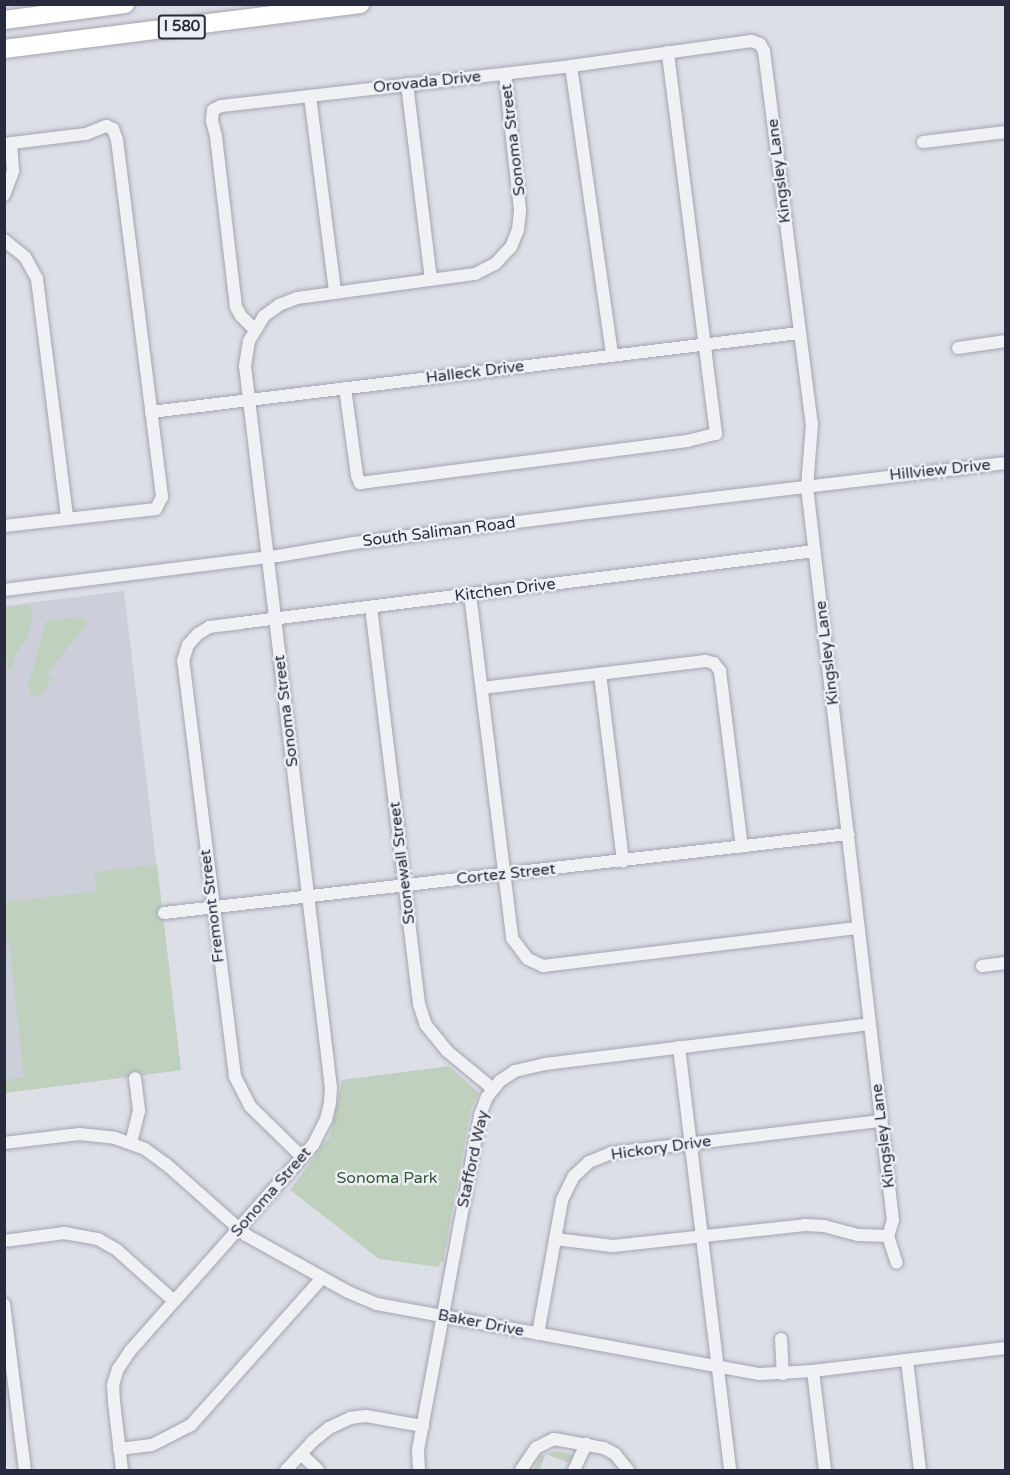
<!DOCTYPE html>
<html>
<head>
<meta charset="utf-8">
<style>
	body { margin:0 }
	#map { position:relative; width:1010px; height:1475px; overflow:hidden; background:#dddfe7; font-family:"Varela Round",sans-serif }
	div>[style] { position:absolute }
	.built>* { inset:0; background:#ccced9 }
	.green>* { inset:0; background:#c0d0bf }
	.roads { filter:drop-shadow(0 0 2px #a3a5b1) drop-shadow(0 0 2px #a3a5b1) }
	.minor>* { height:12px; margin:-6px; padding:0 6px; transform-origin:6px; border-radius:6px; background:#f0f1f5 }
	.highway>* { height:18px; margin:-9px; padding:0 9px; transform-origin:9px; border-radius:9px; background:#fff }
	span { translate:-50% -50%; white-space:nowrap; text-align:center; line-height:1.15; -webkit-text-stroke:5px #edeff4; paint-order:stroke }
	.shield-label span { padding:2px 4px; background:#edeff4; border:2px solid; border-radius:4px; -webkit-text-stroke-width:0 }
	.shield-label { font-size:15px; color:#272b3d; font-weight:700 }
	.street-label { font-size:16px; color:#272b3d }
	.park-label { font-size:16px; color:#365835 }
	.frame { position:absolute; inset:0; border:6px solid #272b3d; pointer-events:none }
</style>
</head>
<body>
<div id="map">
	<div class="built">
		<div style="clip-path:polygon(124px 591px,181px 1070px,5px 1093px,4px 606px)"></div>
	</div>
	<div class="green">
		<div style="clip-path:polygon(27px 604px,32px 609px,32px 620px,27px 637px,14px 658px,12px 670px,8px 668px,5px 641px,5px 608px)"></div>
		<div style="clip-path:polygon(79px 617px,88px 622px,48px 673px,52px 679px,40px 695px,32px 696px,28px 687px,46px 621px)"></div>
		<div style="clip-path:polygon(157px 864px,181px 1070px,5px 1093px,4px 1080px,24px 1077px,9px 942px,5px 942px,5px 902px,96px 891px,94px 872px)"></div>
		<div style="clip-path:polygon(449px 1066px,479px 1093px,471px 1109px,443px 1262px,440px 1262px,439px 1267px,379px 1259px,290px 1190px,330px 1136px,342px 1080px)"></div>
		<div style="clip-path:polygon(555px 1451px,576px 1455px,572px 1464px,546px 1454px,539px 1470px,533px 1470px,541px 1456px)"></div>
	</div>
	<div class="roads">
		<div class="minor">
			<div style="left:571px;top:66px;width:292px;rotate:81.9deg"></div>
			<div style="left:407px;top:84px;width:197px;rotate:83deg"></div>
			<div style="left:310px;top:96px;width:198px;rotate:82.7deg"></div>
			<div style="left:923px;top:142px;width:84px;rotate:-6.9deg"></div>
			<div style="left:4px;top:144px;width:83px;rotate:-7deg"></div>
			<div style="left:86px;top:134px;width:22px;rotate:-22deg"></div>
			<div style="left:106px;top:126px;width:8px;rotate:23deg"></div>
			<div style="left:113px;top:129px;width:12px;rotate:70deg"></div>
			<div style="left:117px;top:140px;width:360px;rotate:82.8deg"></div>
			<div style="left:162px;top:497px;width:13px;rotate:117deg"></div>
			<div style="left:156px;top:509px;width:153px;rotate:173.6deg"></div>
			<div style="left:4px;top:195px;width:26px;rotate:-69deg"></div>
			<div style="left:13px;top:171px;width:28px;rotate:-94deg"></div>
			<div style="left:4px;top:240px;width:27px;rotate:39deg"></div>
			<div style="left:25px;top:257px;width:25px;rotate:61deg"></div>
			<div style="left:37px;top:279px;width:241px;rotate:82.8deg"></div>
			<div style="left:255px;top:330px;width:20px;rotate:-135deg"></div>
			<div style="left:241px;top:316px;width:10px;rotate:-119deg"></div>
			<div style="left:236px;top:307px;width:172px;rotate:-96.7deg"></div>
			<div style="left:216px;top:136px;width:16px;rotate:-105deg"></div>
			<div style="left:212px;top:121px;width:11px;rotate:-85deg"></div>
			<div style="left:213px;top:110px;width:9px;rotate:-27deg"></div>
			<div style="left:221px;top:106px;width:352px;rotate:-6.5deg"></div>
			<div style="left:571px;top:66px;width:182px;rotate:-7.9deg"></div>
			<div style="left:751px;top:41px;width:9px;rotate:18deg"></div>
			<div style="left:760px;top:44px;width:8px;rotate:60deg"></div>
			<div style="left:764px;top:51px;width:376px;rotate:82.7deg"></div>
			<div style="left:812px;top:424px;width:63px;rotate:94.5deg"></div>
			<div style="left:807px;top:487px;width:738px;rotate:83.31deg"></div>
			<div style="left:893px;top:1220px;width:17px;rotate:107deg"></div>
			<div style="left:888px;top:1236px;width:28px;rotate:72deg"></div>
			<div style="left:958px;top:348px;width:49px;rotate:-8.3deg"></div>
			<div style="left:345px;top:388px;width:89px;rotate:82.2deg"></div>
			<div style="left:357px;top:476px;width:8px;rotate:67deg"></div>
			<div style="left:360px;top:483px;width:330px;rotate:-7.3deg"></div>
			<div style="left:687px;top:441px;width:30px;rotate:-14deg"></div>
			<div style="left:716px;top:434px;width:385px;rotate:-97.2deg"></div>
			<div style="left:151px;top:412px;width:653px;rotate:-6.95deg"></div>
			<div style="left:4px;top:590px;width:276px;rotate:-7.1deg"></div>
			<div style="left:278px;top:556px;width:77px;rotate:-9.7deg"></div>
			<div style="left:354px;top:543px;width:235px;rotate:-7.3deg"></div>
			<div style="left:587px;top:513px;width:422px;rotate:-6.8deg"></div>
			<div style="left:470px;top:594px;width:347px;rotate:83deg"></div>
			<div style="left:512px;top:938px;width:26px;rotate:53deg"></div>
			<div style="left:528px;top:959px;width:17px;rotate:25deg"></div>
			<div style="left:543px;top:966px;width:318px;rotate:-6.9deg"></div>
			<div style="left:371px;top:607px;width:400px;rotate:83.1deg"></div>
			<div style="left:419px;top:1004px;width:22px;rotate:72deg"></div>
			<div style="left:426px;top:1025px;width:33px;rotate:51deg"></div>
			<div style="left:447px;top:1051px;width:60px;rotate:39.6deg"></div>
			<div style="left:600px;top:674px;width:189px;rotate:83deg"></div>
			<div style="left:482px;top:688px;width:225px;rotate:-6.9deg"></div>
			<div style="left:705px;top:661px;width:9px;rotate:13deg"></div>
			<div style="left:714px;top:663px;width:10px;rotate:53deg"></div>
			<div style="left:720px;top:671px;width:177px;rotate:82.9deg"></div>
			<div style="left:164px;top:913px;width:689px;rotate:-6.59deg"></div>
			<div style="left:982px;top:966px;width:24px;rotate:-7deg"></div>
			<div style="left:679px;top:1047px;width:426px;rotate:83.1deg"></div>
			<div style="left:4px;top:1143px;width:76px;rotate:-6.8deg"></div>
			<div style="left:79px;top:1134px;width:36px;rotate:6deg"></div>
			<div style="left:115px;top:1138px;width:32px;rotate:20deg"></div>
			<div style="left:145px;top:1149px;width:26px;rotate:36deg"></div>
			<div style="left:166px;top:1164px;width:107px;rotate:41.6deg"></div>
			<div style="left:246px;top:1235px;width:115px;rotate:29.2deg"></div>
			<div style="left:346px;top:1291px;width:34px;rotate:23deg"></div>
			<div style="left:377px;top:1304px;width:389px;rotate:10.4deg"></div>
			<div style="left:760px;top:1374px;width:53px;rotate:-3.2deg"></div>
			<div style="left:813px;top:1371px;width:194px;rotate:-6.8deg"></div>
			<div style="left:131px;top:1143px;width:34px;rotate:-76deg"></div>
			<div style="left:139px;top:1110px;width:32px;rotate:-97deg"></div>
			<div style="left:302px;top:1157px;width:73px;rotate:-135.6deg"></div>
			<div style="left:250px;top:1106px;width:34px;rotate:-117deg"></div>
			<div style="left:235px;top:1076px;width:418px;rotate:-97.1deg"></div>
			<div style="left:183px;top:661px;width:17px;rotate:-73deg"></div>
			<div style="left:188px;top:645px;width:15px;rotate:-48deg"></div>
			<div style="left:198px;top:634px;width:13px;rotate:-32deg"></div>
			<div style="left:209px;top:627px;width:31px;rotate:-7deg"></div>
			<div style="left:240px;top:623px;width:579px;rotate:-7.14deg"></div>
			<div style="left:555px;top:1239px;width:58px;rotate:6.9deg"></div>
			<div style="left:613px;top:1246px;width:193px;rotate:-6.2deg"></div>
			<div style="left:805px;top:1225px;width:19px;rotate:3deg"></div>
			<div style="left:824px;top:1226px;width:35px;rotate:15deg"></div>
			<div style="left:858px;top:1235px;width:30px;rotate:2deg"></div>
			<div style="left:4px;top:1241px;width:61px;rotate:-7.6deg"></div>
			<div style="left:64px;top:1233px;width:35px;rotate:10deg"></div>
			<div style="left:98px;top:1239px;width:22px;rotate:30deg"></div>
			<div style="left:117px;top:1250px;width:76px;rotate:41.8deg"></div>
			<div style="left:4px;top:1304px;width:167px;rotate:82.8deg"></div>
			<div style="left:538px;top:1334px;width:136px;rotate:-79.8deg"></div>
			<div style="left:562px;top:1200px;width:25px;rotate:-64deg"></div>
			<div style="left:573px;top:1177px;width:22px;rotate:-43deg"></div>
			<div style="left:589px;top:1162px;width:24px;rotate:-22deg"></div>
			<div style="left:611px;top:1153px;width:272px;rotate:-6.8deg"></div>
			<div style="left:781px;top:1339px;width:35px;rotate:87deg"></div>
			<div style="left:907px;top:1360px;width:111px;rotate:83.3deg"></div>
			<div style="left:813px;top:1371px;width:100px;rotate:83.1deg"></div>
			<div style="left:119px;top:1449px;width:33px;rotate:-7deg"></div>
			<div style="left:152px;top:1445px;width:44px;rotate:-27.1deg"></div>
			<div style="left:191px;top:1425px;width:197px;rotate:-48.3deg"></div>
			<div style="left:301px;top:1454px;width:23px;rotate:43deg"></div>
			<div style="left:122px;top:1470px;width:68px;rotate:-96.7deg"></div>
			<div style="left:114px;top:1402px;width:17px;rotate:-93deg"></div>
			<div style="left:113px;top:1385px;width:17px;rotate:-73deg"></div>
			<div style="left:118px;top:1369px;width:22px;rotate:-56deg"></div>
			<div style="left:130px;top:1351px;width:276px;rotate:-48.4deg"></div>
			<div style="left:313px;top:1145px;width:28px;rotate:-63deg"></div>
			<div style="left:326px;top:1120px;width:18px;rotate:-77deg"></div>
			<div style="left:330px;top:1102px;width:14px;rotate:-86deg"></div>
			<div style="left:331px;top:1088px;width:727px;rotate:-96.79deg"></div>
			<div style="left:245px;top:366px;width:25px;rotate:-81deg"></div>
			<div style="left:249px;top:341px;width:29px;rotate:-59deg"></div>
			<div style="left:264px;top:316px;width:19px;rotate:-36deg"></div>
			<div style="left:279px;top:305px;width:19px;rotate:-21deg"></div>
			<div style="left:297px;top:298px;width:180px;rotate:-7.7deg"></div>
			<div style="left:475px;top:274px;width:22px;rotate:-27deg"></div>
			<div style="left:495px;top:264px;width:23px;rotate:-47deg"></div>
			<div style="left:511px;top:247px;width:18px;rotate:-68deg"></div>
			<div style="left:518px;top:230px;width:20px;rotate:-84deg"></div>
			<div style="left:520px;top:210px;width:137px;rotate:-96.3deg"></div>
			<div style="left:286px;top:1470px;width:40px;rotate:-47deg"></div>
			<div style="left:313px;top:1441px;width:21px;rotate:-39deg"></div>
			<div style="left:329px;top:1428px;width:23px;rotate:-25deg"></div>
			<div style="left:350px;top:1418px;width:16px;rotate:-7deg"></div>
			<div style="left:366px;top:1416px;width:58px;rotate:10deg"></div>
			<div style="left:419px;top:1470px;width:20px;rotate:-93deg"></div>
			<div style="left:418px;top:1450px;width:341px;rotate:-79.5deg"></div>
			<div style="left:480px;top:1115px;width:19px;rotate:-69deg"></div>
			<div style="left:487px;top:1097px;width:21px;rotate:-51deg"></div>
			<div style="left:500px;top:1081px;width:18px;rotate:-34deg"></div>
			<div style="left:515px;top:1071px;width:31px;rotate:-13deg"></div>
			<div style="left:545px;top:1064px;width:327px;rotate:-7deg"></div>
			<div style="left:521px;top:1470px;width:27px;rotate:-56deg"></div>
			<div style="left:536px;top:1448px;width:20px;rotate:-27deg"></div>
			<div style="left:554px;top:1439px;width:51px;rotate:10.2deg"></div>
			<div style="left:604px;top:1448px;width:13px;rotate:29deg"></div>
			<div style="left:615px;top:1454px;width:21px;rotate:51deg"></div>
			<div style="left:574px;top:1470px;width:29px;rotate:-65deg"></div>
		</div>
		<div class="highway">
			<div style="left:4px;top:20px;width:122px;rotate:-7.5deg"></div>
			<div style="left:4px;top:49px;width:359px;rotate:-7.2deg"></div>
		</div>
	</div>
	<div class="shield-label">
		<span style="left:182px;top:27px">I 580</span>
	</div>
	<div class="street-label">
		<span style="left:427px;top:82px;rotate:-6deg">Orovada Drive</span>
		<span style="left:513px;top:140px;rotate:-97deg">Sonoma Street</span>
		<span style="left:779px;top:171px;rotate:-97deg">Kingsley Lane</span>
		<span style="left:475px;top:372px;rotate:-7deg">Halleck Drive</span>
		<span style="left:940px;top:470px;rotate:-6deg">Hillview Drive</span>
		<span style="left:439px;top:532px;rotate:-7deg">South Saliman Road</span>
		<span style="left:505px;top:590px;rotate:-7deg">Kitchen Drive</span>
		<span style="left:827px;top:653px;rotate:-97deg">Kingsley Lane</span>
		<span style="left:286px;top:711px;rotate:-97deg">Sonoma Street</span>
		<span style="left:402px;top:863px;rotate:-97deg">Stonewall Street</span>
		<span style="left:506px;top:874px;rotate:-6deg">Cortez Street</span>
		<span style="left:212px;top:906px;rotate:-97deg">Fremont Street</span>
		<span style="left:883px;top:1136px;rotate:-97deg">Kingsley Lane</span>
		<span style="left:661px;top:1148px;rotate:-8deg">Hickory Drive</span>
		<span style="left:473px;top:1159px;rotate:-78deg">Stafford Way</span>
		<span style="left:271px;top:1192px;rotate:-49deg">Sonoma Street</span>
		<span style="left:481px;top:1323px;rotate:11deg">Baker Drive</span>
	</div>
	<div class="park-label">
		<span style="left:387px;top:1178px">Sonoma Park</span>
	</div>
	<div class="frame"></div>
</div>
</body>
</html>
